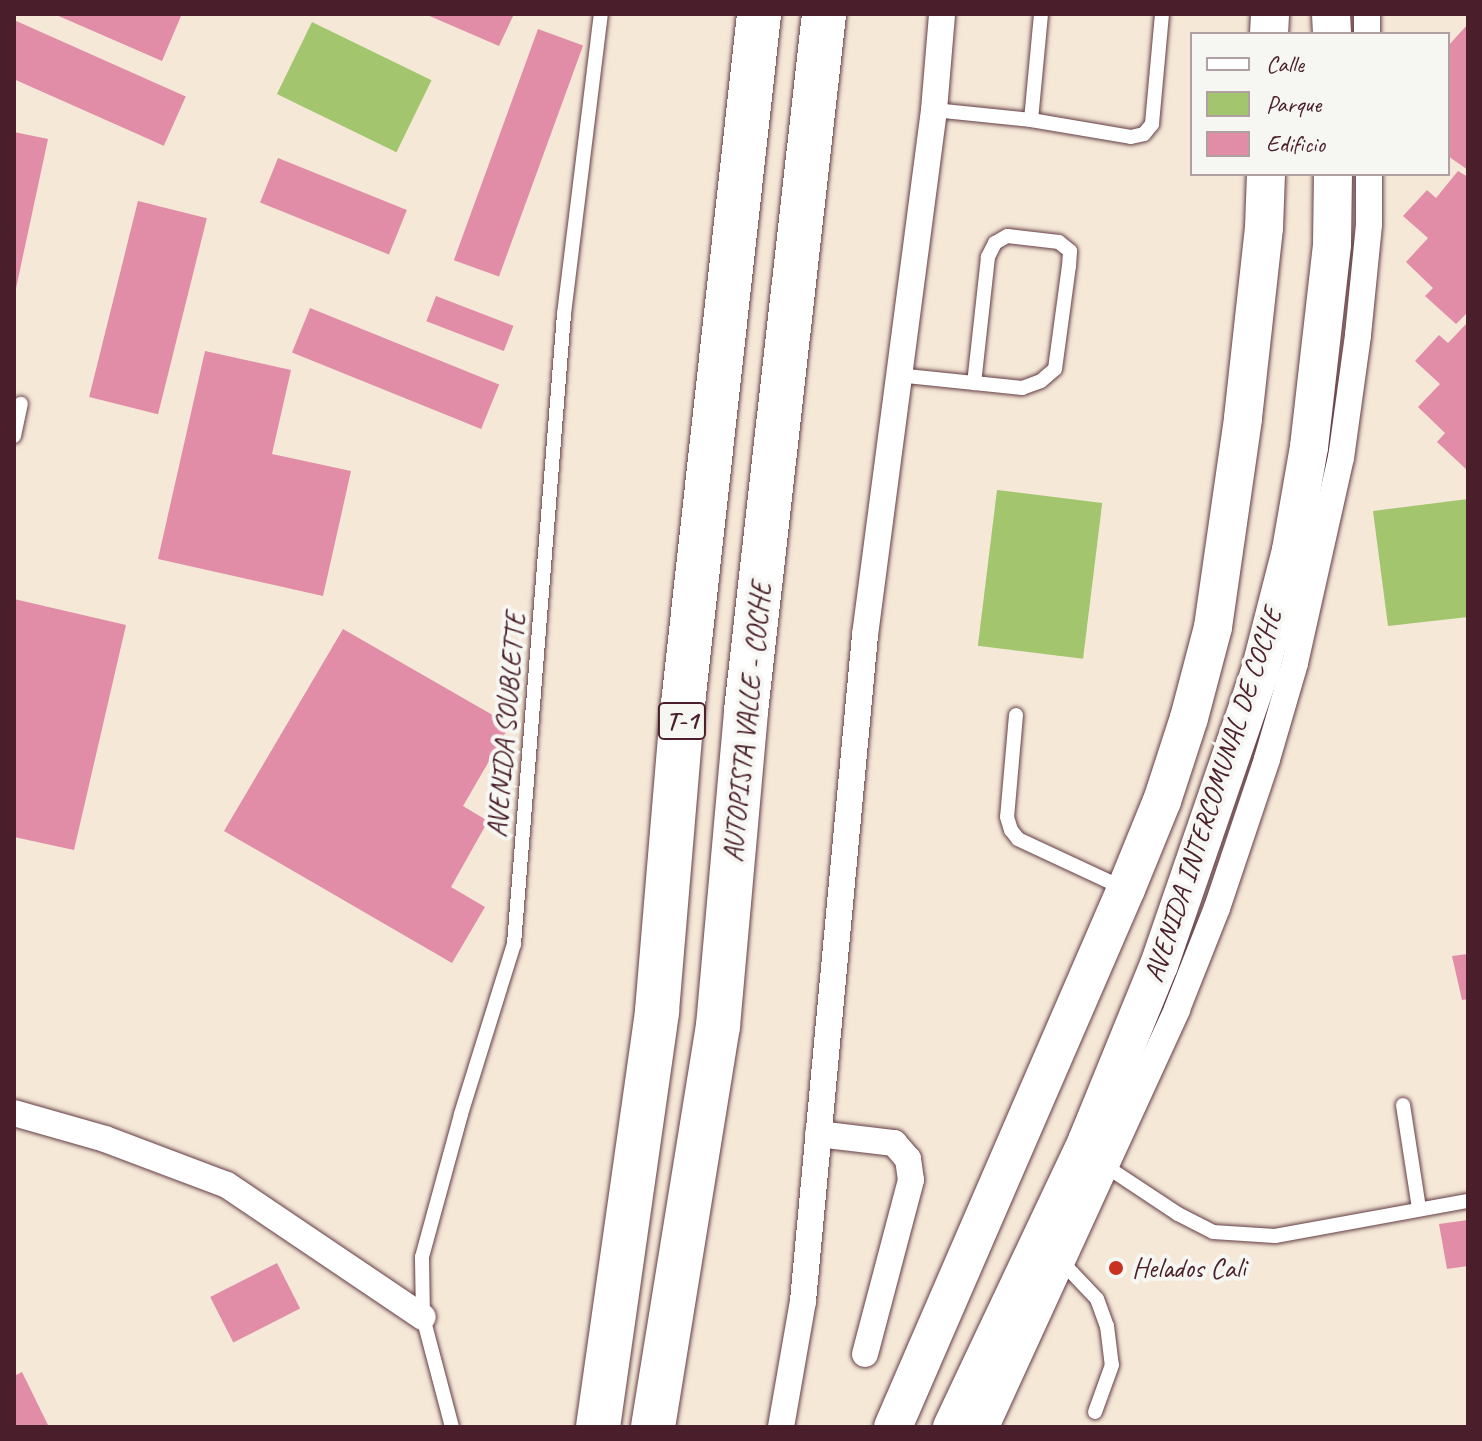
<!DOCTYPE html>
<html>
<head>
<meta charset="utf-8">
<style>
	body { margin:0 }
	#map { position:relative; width:1482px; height:1441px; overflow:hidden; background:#f5e8d7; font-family:Caveat,sans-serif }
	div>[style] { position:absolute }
	.green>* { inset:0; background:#a2c56e; transform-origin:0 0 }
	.building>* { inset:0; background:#e18da8; transform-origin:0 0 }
	.roads { filter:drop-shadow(0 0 2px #643d45) drop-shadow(0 0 2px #643d45) }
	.service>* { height:14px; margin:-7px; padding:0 7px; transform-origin:7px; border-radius:7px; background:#fff }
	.minor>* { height:26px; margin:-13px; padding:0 13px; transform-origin:13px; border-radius:13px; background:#fff }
	.secondary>* { height:38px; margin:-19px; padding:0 19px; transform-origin:19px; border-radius:19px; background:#fff }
	.motorway>* { height:44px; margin:-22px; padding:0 22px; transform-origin:22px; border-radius:22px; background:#fff }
	.dots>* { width:22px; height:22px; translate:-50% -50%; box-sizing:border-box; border:4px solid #f6f6f2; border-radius:50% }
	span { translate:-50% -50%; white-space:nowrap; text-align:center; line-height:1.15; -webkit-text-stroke:8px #f6f6f2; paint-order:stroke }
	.shield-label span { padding:2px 6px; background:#f6f6f2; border:2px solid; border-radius:6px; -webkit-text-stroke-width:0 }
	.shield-label { font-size:26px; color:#4a1f2b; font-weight:700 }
	.street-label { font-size:28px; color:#4a1f2b }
	.poi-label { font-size:28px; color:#4a1f2b }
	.left { translate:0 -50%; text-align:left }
	.frame { position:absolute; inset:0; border:16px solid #4a1f2b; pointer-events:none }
	.legend { position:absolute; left:1190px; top:32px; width:260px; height:144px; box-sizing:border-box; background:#f6f6f2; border:2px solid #b1a0a2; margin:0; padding:10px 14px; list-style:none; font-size:24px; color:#4a1f2b }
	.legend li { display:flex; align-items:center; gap:16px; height:40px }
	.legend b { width:40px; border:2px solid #b1a0a2 }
</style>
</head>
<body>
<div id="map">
	<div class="green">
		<div style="left:312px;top:22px;width:133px;height:80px;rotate:26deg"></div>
		<div style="left:997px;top:490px;width:106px;height:157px;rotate:7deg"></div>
		<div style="clip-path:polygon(1468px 499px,1468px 617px,1388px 626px,1373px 511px)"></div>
	</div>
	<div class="building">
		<div style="clip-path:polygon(54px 14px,177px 14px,181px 16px,162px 61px)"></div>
		<div style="clip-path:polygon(425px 14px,514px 14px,499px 46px)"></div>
		<div style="left:14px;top:20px;width:188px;height:54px;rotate:24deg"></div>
		<div style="clip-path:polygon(1468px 24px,1468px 170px,1448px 156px,1448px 46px)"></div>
		<div style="left:538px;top:29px;width:48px;height:246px;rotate:20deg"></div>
		<div style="clip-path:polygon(14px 132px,48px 139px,15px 293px,14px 293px)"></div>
		<div style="left:278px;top:158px;width:139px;height:48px;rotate:22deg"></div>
		<div style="clip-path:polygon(1458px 171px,1468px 177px,1468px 312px,1456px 324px,1425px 296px,1433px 288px,1406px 262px,1428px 238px,1403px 216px,1427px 190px,1436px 198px)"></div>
		<div style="left:138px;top:201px;width:71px;height:202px;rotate:14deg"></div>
		<div style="left:436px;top:296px;width:83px;height:27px;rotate:21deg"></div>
		<div style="left:310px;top:308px;width:204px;height:48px;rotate:22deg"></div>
		<div style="clip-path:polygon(1468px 322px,1468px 471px,1437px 442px,1445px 433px,1418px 407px,1440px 384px,1415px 361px,1439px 335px,1448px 343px)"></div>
		<div style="clip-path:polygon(205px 351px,291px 370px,272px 454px,351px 471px,323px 596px,158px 559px)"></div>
		<div style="clip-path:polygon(14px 599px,126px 625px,74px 850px,14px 837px)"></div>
		<div style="clip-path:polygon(343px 629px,510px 725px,463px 806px,488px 821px,451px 887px,485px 907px,452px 963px,224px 831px)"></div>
		<div style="clip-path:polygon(1468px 954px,1468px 999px,1462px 1000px,1452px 956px)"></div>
		<div style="clip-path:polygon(1468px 1220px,1468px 1266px,1447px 1269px,1439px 1224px)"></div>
		<div style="left:277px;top:1263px;width:51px;height:75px;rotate:63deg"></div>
		<div style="clip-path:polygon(22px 1372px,49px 1427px,14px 1427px,14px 1376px)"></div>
	</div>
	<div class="roads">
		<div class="service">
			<div style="left:934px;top:110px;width:98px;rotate:5.9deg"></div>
			<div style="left:1031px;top:120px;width:101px;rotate:9.6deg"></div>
			<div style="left:1131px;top:137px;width:13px;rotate:-13deg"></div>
			<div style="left:1144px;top:134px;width:13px;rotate:-51deg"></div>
			<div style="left:1152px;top:124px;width:110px;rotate:-84.8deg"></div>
			<div style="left:1031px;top:120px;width:106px;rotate:-84.6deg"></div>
			<div style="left:897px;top:375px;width:126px;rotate:5.9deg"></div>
			<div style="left:1022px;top:388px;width:20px;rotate:-20deg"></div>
			<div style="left:1041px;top:381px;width:18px;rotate:-41deg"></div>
			<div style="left:1055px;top:369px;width:104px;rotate:-82.3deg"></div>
			<div style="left:1069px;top:266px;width:15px;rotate:-86deg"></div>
			<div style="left:1070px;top:251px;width:14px;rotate:-141deg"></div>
			<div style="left:1059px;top:242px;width:52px;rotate:-173.4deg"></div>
			<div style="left:1007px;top:236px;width:14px;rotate:150deg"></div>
			<div style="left:995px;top:243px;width:16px;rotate:117deg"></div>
			<div style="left:988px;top:257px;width:127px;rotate:96.3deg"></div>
			<div style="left:14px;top:436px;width:33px;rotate:-78deg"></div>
			<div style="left:1016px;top:715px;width:102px;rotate:95deg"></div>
			<div style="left:1007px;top:817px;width:14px;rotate:73deg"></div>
			<div style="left:1011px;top:830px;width:11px;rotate:52deg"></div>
			<div style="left:1018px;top:839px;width:118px;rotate:25deg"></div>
			<div style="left:1403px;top:1105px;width:104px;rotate:81.2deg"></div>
			<div style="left:1104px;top:1165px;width:89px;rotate:33.5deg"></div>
			<div style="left:1178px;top:1214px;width:39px;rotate:27deg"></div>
			<div style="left:1213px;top:1232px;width:62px;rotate:3.7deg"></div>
			<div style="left:1275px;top:1236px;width:196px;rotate:-10.3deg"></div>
			<div style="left:1061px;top:1261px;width:52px;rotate:46.5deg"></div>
			<div style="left:1097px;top:1299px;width:29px;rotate:70deg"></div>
			<div style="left:1107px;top:1326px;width:39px;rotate:83deg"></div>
			<div style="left:1112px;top:1365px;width:50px;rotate:109.9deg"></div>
			<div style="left:452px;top:1427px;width:114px;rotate:-104.8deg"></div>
			<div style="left:423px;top:1317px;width:60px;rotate:-91deg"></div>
			<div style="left:422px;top:1257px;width:148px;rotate:-74.7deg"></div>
			<div style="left:461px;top:1114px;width:178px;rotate:-72.7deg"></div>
			<div style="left:514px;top:944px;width:632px;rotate:-85.46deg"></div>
			<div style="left:564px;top:314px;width:302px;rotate:-83deg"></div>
		</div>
		<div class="minor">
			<div style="left:1367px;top:14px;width:20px;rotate:90deg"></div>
			<div style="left:14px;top:1113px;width:95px;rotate:15.9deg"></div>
			<div style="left:105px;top:1139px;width:130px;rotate:20.7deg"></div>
			<div style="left:227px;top:1185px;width:236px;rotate:34deg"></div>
			<div style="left:818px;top:1134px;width:77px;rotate:6.8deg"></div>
			<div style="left:894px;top:1143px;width:21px;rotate:49deg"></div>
			<div style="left:908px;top:1159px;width:21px;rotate:82deg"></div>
			<div style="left:911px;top:1180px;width:180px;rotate:104.8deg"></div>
			<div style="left:781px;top:1427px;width:128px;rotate:-80.1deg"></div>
			<div style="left:803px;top:1301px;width:669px;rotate:-84.68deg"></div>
			<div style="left:865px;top:635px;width:530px;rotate:-82.51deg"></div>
			<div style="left:934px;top:110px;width:96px;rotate:-85.2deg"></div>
			<div style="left:986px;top:1427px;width:460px;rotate:-65.4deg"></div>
			<div style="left:1177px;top:1009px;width:109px;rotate:-68.4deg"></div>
			<div style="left:1217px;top:908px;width:157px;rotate:-71.4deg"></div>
			<div style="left:1267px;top:759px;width:100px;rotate:-73.7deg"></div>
			<div style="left:1295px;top:663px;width:210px;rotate:-77.4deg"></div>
			<div style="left:1341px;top:458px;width:124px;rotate:-82.1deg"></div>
			<div style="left:1358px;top:335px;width:112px;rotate:-84.3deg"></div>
			<div style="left:1369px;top:224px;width:50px;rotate:-90deg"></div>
		</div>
		<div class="secondary">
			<div style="left:1331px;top:14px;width:20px;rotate:87deg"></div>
			<div style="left:1269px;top:34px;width:20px;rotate:-87deg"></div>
			<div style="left:893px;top:1427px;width:586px;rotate:-66.58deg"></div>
			<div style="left:1126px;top:889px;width:95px;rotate:-67.8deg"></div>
			<div style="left:1162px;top:801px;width:87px;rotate:-72deg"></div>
			<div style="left:1189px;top:718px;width:94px;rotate:-75.2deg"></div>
			<div style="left:1213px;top:627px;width:211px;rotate:-81.8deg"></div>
			<div style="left:1243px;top:418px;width:191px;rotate:-83.7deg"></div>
			<div style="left:1264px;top:228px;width:54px;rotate:-87.9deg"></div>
			<div style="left:952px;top:1427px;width:316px;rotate:-64.7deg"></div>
			<div style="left:1087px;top:1141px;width:190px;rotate:-67.8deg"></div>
			<div style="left:1159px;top:965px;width:307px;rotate:-71deg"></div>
			<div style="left:1259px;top:675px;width:129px;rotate:-75.6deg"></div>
			<div style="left:1291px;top:550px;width:105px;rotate:-80.1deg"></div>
			<div style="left:1309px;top:447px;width:204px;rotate:-83.5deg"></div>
			<div style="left:1332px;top:244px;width:70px;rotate:-89.2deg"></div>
		</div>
		<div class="motorway">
			<div style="left:598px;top:1427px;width:420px;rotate:-81.9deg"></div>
			<div style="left:657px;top:1011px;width:308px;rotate:-85.2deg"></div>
			<div style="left:683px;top:704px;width:694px;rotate:-83.71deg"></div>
			<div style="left:653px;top:1427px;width:406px;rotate:-80.8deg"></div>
			<div style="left:718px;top:1026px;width:316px;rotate:-84.9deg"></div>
			<div style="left:746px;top:711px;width:701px;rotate:-83.61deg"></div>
		</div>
	</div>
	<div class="dots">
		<div style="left:1116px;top:1268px;background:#c8321e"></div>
	</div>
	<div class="shield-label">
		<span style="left:682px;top:721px">T-1</span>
	</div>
	<div class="street-label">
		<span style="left:747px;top:722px;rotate:-84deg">AUTOPISTA VALLE - COCHE</span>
		<span style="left:506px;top:725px;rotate:-85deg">AVENIDA SOUBLETTE</span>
		<span style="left:1213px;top:795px;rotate:-72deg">AVENIDA INTERCOMUNAL DE COCHE</span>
	</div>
	<div class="poi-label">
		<span class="left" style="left:1132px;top:1268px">Helados Cali</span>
	</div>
	<div class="frame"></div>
	<ul class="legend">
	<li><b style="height:10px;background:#fff"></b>Calle</li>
	<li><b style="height:22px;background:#a2c56e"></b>Parque</li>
	<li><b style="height:22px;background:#e18da8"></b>Edificio</li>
	</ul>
</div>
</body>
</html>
